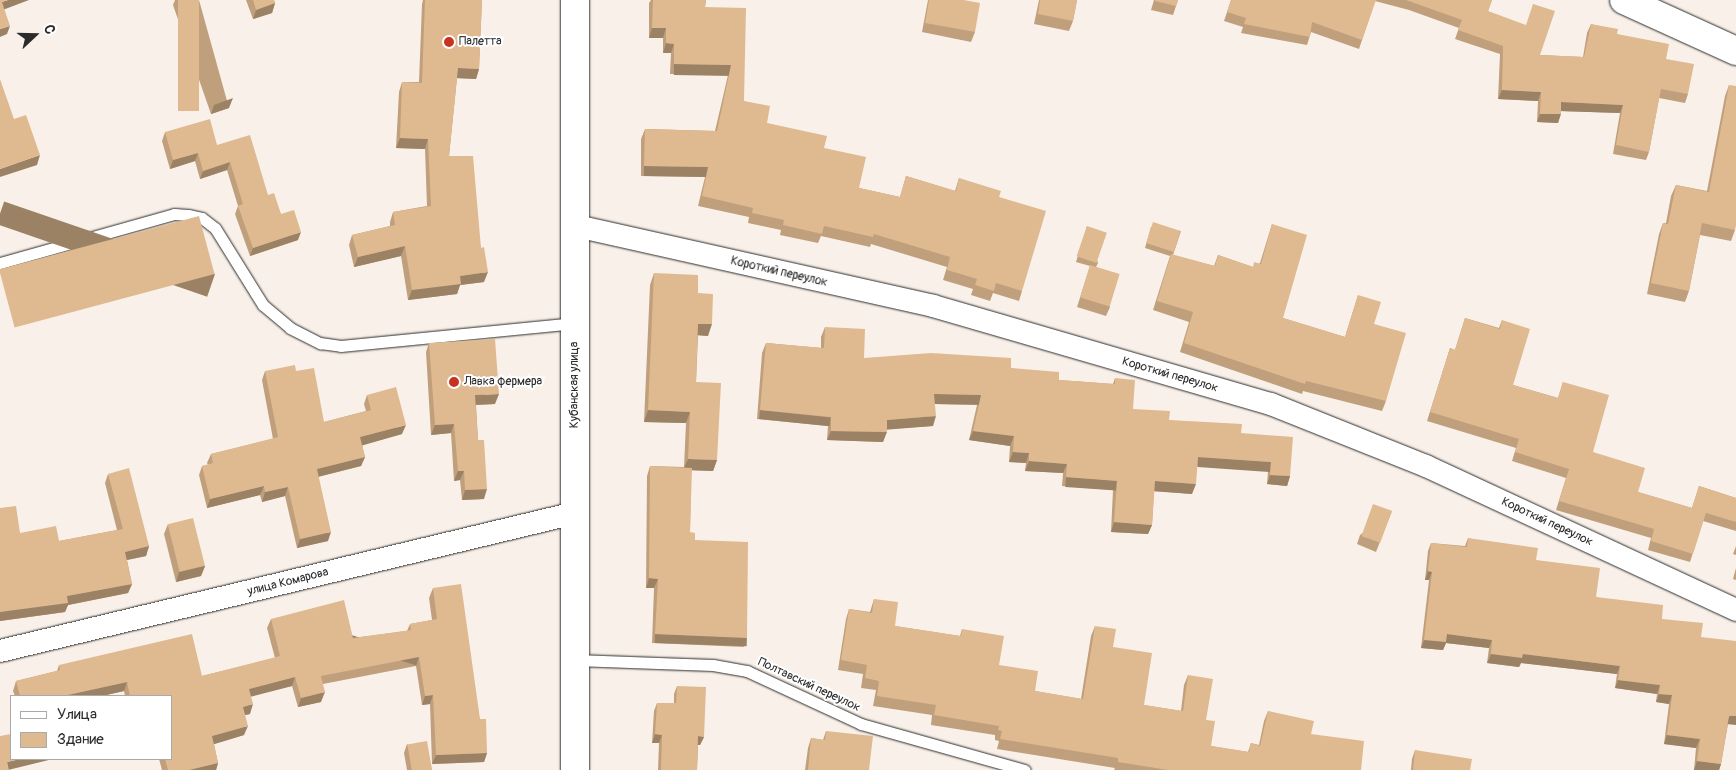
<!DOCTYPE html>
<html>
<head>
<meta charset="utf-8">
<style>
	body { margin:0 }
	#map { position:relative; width:1736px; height:770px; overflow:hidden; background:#f9f1e9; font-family:Pangolin,sans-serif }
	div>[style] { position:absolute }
	.roads { filter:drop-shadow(0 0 1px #2b2b2b) drop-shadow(0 0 1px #2b2b2b) }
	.lane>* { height:11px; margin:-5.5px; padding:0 5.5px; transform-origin:5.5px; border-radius:5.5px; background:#fff }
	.street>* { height:22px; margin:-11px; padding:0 11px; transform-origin:11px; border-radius:11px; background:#fff }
	.secondary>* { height:28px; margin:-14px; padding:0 14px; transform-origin:14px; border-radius:14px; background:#fff }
	.wall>* { inset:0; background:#c09f7c }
	.shaded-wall>* { inset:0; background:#9c8265; transform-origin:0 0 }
	.building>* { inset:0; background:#dfb990; transform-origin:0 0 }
	.dots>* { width:14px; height:14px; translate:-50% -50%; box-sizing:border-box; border:2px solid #fff; border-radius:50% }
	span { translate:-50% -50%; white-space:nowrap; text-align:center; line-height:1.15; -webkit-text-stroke:4px #fff; paint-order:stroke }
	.poi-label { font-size:12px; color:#2b2b2b }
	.left { translate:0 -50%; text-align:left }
	.street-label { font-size:12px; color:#2b2b2b }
	.legend { position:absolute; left:10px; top:695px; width:162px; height:65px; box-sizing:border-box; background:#fff; border:1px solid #aaa; margin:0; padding:6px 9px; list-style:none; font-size:15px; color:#2b2b2b }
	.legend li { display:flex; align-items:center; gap:10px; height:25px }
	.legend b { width:25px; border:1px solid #aaa }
	.north { position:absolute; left:10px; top:10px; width:50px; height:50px; -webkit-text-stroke:4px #fff; paint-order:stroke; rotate:69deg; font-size:14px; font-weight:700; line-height:20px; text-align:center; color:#2b2b2b }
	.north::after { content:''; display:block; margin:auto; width:18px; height:22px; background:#2b2b2b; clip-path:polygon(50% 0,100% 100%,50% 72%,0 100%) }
</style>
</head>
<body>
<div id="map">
	<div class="roads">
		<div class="lane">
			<div style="left:0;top:263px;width:181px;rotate:-15.7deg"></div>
			<div style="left:174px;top:214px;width:14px;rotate:4deg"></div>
			<div style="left:188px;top:215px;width:14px;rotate:12deg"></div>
			<div style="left:202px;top:218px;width:16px;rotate:38deg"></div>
			<div style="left:215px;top:228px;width:91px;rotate:58.1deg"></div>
			<div style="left:263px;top:305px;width:35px;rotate:40deg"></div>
			<div style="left:290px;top:328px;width:34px;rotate:27deg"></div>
			<div style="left:320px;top:343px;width:21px;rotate:8deg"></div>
			<div style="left:341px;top:346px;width:235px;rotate:-5.6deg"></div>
			<div style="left:575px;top:660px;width:138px;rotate:2.1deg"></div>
			<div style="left:713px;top:665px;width:35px;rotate:10deg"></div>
			<div style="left:747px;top:671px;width:126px;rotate:24.9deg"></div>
			<div style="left:861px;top:724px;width:170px;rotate:15.7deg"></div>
		</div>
		<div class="street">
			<div style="left:576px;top:226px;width:366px;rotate:12.6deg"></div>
			<div style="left:933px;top:306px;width:352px;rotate:16.2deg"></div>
			<div style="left:1271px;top:404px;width:167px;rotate:21.8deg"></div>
			<div style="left:1426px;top:466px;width:342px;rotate:24.9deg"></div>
			<div style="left:0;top:651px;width:591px;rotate:-13.5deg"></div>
		</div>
		<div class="secondary">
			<div style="left:575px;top:0;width:770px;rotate:90deg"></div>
			<div style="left:1624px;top:0;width:123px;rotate:24.5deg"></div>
		</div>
	</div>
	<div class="wall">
		<div style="clip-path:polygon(175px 0,199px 0,229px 108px,211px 114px,173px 5px)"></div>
		<div style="clip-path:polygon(246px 0,274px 0,275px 3px,272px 13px,253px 19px)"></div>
		<div style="clip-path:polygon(423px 0,482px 0,479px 69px,476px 79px,457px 78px,449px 156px,481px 248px,484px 282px,460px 285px,457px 294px,408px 300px,401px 256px,354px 267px,349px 245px,352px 235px,390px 226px,390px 222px,393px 212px,427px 206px,425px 149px,396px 148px,399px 92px,402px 82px,419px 82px,422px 4px)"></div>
		<div style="clip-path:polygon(651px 0,706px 0,705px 7px,744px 101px,767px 123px,824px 148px,859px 188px,900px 197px,906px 176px,955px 191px,959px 178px,999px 197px,1022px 291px,1019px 301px,993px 293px,990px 301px,971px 295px,973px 289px,943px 280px,947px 267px,871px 244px,870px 247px,821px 236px,818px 243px,780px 235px,781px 230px,748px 223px,749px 217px,698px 206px,705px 177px,641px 176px,641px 139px,645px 129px,715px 131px,728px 75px,670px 74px,671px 53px,663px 53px,663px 38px,649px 38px,649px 3px)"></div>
		<div style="clip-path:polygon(928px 0,964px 0,975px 32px,971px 42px,922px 32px)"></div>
		<div style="clip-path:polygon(1039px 0,1077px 0,1073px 21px,1069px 31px,1034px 24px)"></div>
		<div style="clip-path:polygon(1154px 0,1178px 0,1173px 15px,1151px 10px)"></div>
		<div style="clip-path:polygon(1231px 0,1492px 0,1488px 11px,1540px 55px,1583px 57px,1587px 33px,1591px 24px,1617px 34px,1666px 59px,1688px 94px,1685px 103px,1659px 98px,1649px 152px,1646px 160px,1613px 154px,1620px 113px,1561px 111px,1558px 123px,1537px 122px,1538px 101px,1498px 99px,1500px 54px,1455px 39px,1459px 28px,1409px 10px,1375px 1px,1359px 49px,1311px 32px,1307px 45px,1241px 33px,1243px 27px,1224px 21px)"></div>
		<div style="clip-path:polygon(1729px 85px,1735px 230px,1731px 241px,1700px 235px,1689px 291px,1685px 302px,1647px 294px,1659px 234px,1663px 223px,1666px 223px,1671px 196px,1676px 185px,1707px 191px,1725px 96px)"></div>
		<div style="clip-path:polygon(165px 132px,217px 145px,268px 195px,298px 240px,250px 256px,235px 214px,238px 206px,227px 170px,200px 179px,195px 161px,170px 169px,162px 141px)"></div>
		<div style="clip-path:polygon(1272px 224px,1283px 318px,1345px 337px,1358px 295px,1374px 324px,1386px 401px,1382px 411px,1303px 391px,1302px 394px,1180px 352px,1189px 322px,1153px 310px,1170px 256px,1145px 248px,1151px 227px,1181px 231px,1173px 255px,1214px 266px,1218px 255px,1253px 267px,1260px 263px)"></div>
		<div style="clip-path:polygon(1087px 226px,1098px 263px,1096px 267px,1110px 307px,1106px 316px,1077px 307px,1090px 266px,1076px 262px)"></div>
		<div style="clip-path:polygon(654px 273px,698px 293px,708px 336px,698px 335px,696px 382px,717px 460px,713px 471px,691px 470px,690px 532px,695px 540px,744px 647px,652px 643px,654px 588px,646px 588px,647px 476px,650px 466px,684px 467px,686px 423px,644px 422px,650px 285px)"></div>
		<div style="clip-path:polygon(1465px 318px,1499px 328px,1502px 320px,1513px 385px,1558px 398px,1563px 382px,1593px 452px,1638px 492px,1692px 508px,1699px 486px,1736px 498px,1736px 531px,1703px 521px,1690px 562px,1648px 550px,1651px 538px,1556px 510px,1566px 478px,1512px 461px,1516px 448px,1427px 421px,1450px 348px,1455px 350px)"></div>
		<div style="clip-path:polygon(825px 327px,864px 358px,1011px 368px,1059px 380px,1113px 384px,1115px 378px,1133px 409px,1169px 420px,1241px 433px,1290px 476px,1287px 486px,1267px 484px,1268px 471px,1197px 466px,1192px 494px,1154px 491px,1152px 525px,1148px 534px,1111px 532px,1113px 490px,1062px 486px,1063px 473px,1025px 471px,1026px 463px,1009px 462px,1010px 446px,969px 440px,977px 405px,935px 404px,933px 426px,887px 429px,883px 442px,827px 440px,828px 426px,757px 419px,762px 353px,766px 343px,821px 348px,821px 337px)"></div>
		<div style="clip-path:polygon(429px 343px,495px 404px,476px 405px,478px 440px,484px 499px,462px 500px,460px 480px,454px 481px,451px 433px,431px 435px,426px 352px)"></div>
		<div style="clip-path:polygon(265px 371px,324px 422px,366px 411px,364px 404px,367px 395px,402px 434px,362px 445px,365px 457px,361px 466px,318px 477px,328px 541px,297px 548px,285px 496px,262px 502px,260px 495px,207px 508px,199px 475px,202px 466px,208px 465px,207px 463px,211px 454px,273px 439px,262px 380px)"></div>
		<div style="clip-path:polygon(108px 474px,149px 546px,146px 556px,127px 560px,132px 584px,128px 593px,68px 605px,65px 612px,0 621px,0 508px,20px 533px,59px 541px,117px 530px,105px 483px)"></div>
		<div style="clip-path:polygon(1392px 511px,1376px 552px,1357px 544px,1360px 535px)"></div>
		<div style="clip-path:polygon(168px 524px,205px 566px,201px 576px,176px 582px,164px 534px)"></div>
		<div style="clip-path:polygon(1468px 538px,1536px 560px,1596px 597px,1662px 619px,1701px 637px,1728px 724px,1721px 764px,1719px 770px,1694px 770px,1696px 748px,1664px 744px,1669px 704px,1656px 702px,1657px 694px,1615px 688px,1617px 674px,1521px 663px,1519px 667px,1487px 663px,1489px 648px,1446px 643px,1443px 650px,1421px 648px,1429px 580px,1425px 580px,1428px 551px,1431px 543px,1465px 546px)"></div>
		<div style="clip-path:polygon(1736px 546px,1736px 555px,1733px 554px)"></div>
		<div style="clip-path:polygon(1736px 568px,1736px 580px,1733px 579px)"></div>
		<div style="clip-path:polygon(433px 588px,480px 719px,487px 753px,484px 762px,432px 764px,430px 704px,422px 705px,416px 666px,323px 684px,321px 702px,298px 707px,292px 686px,251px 696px,250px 714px,245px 715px,244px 735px,214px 744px,218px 763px,216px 770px,162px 770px,159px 759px,171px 759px,171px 696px,125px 696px,124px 691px,102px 696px,15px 696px,13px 691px,16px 681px,57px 671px,59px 665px,202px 676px,275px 658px,267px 628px,271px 619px,353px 638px,407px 631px,410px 624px,432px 620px,429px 598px)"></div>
		<div style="clip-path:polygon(874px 599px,895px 626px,960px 636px,962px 629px,999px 665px,1035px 691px,1081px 699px,1091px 636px,1095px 626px,1113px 647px,1144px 705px,1181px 711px,1184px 685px,1188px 675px,1206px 720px,1211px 746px,1248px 752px,1251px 743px,1259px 745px,1264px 721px,1268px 711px,1311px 734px,1361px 770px,1114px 770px,1115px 768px,997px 749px,999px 741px,995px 740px,995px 735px,931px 725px,932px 715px,873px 706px,876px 690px,861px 688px,863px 674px,838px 670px,846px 619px,849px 609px,870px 612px)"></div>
		<div style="clip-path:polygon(677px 686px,704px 737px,700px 745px,698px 745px,697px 770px,658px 770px,659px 743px,652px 743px,654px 711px,657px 703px,674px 703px,674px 694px)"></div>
		<div style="clip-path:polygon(826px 731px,869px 770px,805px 770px,808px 748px,811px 738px,823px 740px)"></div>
		<div style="clip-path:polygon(407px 744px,432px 770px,407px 770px,404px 753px)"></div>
		<div style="clip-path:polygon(1415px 750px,1470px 770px,1411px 770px,1412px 759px)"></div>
	</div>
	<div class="shaded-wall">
		<div style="clip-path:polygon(8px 0,29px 0,0 11px,2px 2px)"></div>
		<div style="clip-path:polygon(275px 3px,272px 13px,253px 19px,256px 10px)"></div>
		<div style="clip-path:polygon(10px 26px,7px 34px,0 37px,0 29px)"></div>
		<div style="clip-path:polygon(652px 28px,666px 28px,663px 38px,649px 38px)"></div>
		<div style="clip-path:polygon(666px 43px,674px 44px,671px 53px,663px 53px)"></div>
		<div style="left:674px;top:64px;width:57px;height:11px;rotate:1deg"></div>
		<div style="clip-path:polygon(458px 68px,479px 69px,476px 79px,454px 78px)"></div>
		<div style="clip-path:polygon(1502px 90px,1541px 92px,1538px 101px,1498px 99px)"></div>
		<div style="clip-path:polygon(233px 98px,229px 108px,211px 114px,214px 105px)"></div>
		<div style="clip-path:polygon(1561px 102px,1623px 105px,1620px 113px,1558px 111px)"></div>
		<div style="clip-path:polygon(1540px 114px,1561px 114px,1558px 123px,1537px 122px)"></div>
		<div style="clip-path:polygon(400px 138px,428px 139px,425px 149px,396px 148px)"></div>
		<div style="clip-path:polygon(198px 153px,195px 161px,170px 169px,173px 160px)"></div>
		<div style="clip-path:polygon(40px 155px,37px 165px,0 177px,0 169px)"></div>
		<div style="clip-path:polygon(230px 162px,227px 170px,200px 179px,203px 171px)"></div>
		<div style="left:644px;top:166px;width:64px;height:10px;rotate:1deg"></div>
		<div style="clip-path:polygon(301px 232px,298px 240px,250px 256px,253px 248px)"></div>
		<div style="clip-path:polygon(405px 246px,401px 256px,354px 267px,358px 257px)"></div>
		<div style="clip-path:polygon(488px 272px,484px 282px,460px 285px,457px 294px,408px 300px,412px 290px,460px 276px)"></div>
		<div style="left:215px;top:274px;width:24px;height:223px;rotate:109deg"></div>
		<div style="clip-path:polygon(698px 324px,712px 324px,708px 336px,694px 335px)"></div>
		<div style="clip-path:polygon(499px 394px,495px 404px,472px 405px,475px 395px)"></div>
		<div style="left:934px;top:394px;width:47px;height:10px;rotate:1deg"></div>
		<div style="clip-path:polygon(648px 410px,690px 412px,686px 423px,644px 422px)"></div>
		<div style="left:760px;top:410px;width:71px;height:9px;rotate:6deg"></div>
		<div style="clip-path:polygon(936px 416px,933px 426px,883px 430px,887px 420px)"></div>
		<div style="clip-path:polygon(454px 424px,451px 433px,431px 435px,435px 425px)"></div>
		<div style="clip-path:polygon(406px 425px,402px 434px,357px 447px,360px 437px)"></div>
		<div style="clip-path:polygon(831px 431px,887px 432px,883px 442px,827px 440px)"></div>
		<div style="clip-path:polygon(973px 431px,1014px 436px,1010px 446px,969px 440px)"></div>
		<div style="clip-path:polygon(1013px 452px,1029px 453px,1026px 463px,1009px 462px)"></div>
		<div style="clip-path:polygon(365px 457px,361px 466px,313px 478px,317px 469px)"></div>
		<div style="left:1198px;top:457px;width:73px;height:10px;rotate:4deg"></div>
		<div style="clip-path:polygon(688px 459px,717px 460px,713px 471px,683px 470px)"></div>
		<div style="clip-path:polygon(1029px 461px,1067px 464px,1063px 473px,1025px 471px)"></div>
		<div style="clip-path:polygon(458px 471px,464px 471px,460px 480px,454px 481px)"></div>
		<div style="clip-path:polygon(1270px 475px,1290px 476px,1287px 486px,1267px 484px)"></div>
		<div style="left:1066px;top:477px;width:51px;height:10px;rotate:4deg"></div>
		<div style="clip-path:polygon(1155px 481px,1196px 484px,1192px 494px,1151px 491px)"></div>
		<div style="clip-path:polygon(264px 486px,260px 495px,207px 508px,210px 499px)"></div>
		<div style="clip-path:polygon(288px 487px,285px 496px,262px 502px,265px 492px)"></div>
		<div style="clip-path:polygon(487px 489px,484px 499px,462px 500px,465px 490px)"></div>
		<div style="clip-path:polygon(1114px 522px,1152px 525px,1148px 534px,1111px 532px)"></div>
		<div style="clip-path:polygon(331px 532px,328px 541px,297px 548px,300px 539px)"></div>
		<div style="clip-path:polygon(149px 546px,146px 556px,122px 561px,125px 552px)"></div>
		<div style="clip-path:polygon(205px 566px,201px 576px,176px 582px,179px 572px)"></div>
		<div style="clip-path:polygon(1428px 571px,1432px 572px,1429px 580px,1425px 580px)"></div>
		<div style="clip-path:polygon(649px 578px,658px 579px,654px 588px,646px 588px)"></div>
		<div style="clip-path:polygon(132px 584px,128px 593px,68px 605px,65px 612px,0 621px,0 612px,67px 596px)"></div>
		<div style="left:655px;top:634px;width:92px;height:9px;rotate:2deg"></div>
		<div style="clip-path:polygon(1447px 634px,1492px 640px,1489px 648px,1446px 643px,1443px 650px,1421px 648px,1424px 640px)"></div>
		<div style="clip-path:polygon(1491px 654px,1523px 654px,1620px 666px,1617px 674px,1521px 663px,1519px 667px,1487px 663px)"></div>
		<div style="left:419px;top:657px;width:9px;height:100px;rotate:108deg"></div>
		<div style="clip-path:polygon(295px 677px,292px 686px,246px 698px,249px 689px)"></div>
		<div style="clip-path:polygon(1618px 680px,1660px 685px,1657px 694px,1615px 688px)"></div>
		<div style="clip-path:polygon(127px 682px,124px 691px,102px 696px,63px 696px)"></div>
		<div style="clip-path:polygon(325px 692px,321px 702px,298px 707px,301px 698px)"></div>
		<div style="clip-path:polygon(1659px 694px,1672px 695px,1669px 704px,1656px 702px)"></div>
		<div style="clip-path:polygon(433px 695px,430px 704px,422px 705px,425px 696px)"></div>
		<div style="clip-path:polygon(253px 704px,250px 714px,240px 716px,243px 707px)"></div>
		<div style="clip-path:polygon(1729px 716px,1736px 716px,1736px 725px,1726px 724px)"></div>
		<div style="clip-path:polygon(248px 726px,244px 735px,208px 746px,212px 736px)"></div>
		<div style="clip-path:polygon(655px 734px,662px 735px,659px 743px,652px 743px)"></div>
		<div style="clip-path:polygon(1667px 735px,1700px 739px,1696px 748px,1664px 744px)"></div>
		<div style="clip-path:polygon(698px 736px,704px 737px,700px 745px,695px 745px)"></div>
		<div style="clip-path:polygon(487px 753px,484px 762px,432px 764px,436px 755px)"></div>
		<div style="clip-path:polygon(20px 759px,53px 759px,8px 770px,7px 762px)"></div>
		<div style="clip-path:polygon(1697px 761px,1721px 764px,1719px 770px,1694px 770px)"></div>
		<div style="clip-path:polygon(218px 763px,216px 770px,189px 770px)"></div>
	</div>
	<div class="building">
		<div style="clip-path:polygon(0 0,8px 0,2px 2px,10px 26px,0 29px)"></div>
		<div style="left:178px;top:0;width:21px;height:111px"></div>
		<div style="clip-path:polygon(253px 0,274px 0,275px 3px,256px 10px)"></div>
		<div style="clip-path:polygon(425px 0,482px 0,479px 69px,458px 68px,449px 156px,473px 156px,481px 248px,484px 247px,488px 272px,460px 276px,461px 284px,412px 290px,405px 246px,358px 257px,352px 235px,395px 225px,393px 212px,431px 206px,428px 139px,400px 138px,402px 82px,422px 83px)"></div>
		<div style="clip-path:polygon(653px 0,706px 0,705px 7px,746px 8px,744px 101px,770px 106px,767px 123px,827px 136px,824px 148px,866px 157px,859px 188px,900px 197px,906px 176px,956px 191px,959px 178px,1001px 191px,999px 197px,1046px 211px,1022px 291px,996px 283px,994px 291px,975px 285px,977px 279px,947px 270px,950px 257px,874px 234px,873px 237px,824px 226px,822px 234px,783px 225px,784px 220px,752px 213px,753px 208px,702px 196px,708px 167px,644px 166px,645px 129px,717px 131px,731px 65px,674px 64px,674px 44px,666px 43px,666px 28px,652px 28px)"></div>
		<div style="clip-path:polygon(929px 0,964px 0,980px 3px,975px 32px,925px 23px)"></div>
		<div style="clip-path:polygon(1040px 0,1077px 0,1073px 21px,1038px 14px)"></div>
		<div style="clip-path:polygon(1155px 0,1178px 0,1176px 6px,1155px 1px)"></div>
		<div style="clip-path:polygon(1231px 0,1376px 0,1362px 40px,1312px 22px,1310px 37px,1244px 24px,1246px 18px,1227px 12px)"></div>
		<div style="clip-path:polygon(1406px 0,1492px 0,1488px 11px,1526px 25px,1533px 4px,1555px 11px,1540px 55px,1584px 57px,1591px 24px,1618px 29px,1617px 34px,1669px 44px,1666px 59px,1694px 64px,1688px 94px,1661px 89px,1649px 152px,1616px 145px,1623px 105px,1561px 102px,1561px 114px,1540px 114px,1541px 92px,1502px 90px,1503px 46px,1458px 30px,1462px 20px)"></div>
		<div style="clip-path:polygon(0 79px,14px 119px,26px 115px,40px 155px,0 169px)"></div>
		<div style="clip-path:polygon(1729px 85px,1736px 86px,1736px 225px,1735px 230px,1702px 223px,1689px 291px,1651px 283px,1663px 223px,1668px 224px,1676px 185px,1709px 192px)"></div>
		<div style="clip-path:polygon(210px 119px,217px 145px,250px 135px,268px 195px,274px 193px,281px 214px,294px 210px,301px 232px,253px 248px,238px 206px,243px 204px,230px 162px,203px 171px,198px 153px,173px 160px,165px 132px)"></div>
		<div style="left:199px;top:216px;width:60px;height:207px;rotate:75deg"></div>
		<div style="left:1153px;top:222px;width:29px;height:22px;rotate:18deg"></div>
		<div style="clip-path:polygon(1272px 224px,1307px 235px,1283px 318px,1345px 337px,1358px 295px,1381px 302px,1374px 324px,1406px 333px,1386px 401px,1306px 381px,1305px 384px,1184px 343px,1193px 312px,1157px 301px,1171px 254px,1215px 266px,1218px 255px,1253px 267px,1254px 262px,1261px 264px)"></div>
		<div style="left:1087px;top:226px;width:21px;height:32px;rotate:19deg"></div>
		<div style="left:1090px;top:265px;width:31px;height:34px;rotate:17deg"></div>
		<div style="clip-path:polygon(654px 273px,698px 275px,698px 293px,713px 294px,712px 324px,698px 324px,696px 382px,721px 383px,717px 460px,688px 459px,690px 412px,648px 410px)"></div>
		<div style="clip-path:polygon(1465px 318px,1500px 329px,1502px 320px,1530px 329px,1513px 385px,1558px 398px,1563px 382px,1609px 395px,1593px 452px,1645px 468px,1638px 492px,1692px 508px,1699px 486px,1736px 498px,1736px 522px,1706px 513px,1693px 554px,1651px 541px,1654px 529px,1559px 501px,1569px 469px,1515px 452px,1519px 439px,1430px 412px,1450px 348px,1455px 350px)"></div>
		<div style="clip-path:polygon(825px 327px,865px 329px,864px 358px,931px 353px,1011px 358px,1011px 368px,1059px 372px,1059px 380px,1115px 384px,1115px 378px,1135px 380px,1133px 409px,1170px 411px,1169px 420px,1242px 424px,1241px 433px,1293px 437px,1290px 476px,1270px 475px,1271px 462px,1198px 457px,1196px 484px,1155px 481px,1152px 525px,1114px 522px,1117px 481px,1066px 477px,1067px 464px,1029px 461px,1029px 453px,1013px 452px,1014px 436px,973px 431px,981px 395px,934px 394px,936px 416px,887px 420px,887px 432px,831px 431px,831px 417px,760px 410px,766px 343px,824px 348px)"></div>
		<div style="clip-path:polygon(495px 339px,499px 394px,475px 395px,478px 440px,484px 440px,487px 489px,465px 490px,464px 471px,458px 471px,454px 424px,435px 425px,429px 343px)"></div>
		<div style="clip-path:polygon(295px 365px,296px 371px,314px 368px,324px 422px,371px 410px,367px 395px,396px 387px,406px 425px,360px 437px,365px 457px,317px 469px,331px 532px,300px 539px,288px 487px,265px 492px,264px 486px,210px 499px,202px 466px,213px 463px,211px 454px,278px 437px,265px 371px)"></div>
		<div style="clip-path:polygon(650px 466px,692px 468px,690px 532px,695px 533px,695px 540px,748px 542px,747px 638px,655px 634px,658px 579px,649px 578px)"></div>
		<div style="clip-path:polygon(129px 468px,149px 546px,125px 552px,132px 584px,67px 596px,68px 603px,0 612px,0 508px,16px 506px,20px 533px,56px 526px,59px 541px,123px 529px,108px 474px)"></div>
		<div style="left:1373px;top:504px;width:20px;height:34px;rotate:20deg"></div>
		<div style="left:193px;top:518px;width:49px;height:26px;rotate:76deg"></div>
		<div style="clip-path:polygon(1468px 538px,1538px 548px,1536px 560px,1600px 568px,1596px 597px,1663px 605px,1662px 619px,1703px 623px,1701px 637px,1736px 641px,1736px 716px,1729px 716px,1721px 764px,1697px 761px,1700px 739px,1667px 735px,1672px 695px,1659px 694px,1660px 685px,1618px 680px,1620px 666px,1523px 654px,1522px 658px,1491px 654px,1492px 640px,1447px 634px,1446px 642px,1424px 640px,1432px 572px,1428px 571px,1431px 543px,1467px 547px)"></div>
		<div style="clip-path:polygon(461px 584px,480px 719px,486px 719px,487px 753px,436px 755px,433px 695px,425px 696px,419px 657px,321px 676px,325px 692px,301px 698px,295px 677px,249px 689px,253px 704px,243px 707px,248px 726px,212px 736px,218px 763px,189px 770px,168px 770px,165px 759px,171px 759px,171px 696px,130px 696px,127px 682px,63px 696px,20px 696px,16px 681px,60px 670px,59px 665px,192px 634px,202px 676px,280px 656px,271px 619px,344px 600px,353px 638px,411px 630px,410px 624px,437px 619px,433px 588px)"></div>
		<div style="clip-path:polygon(874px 599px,898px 602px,895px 626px,961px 636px,962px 629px,1004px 636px,999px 665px,1038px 671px,1035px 691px,1083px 699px,1095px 626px,1116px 629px,1113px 647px,1152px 653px,1144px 705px,1183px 711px,1188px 675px,1213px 679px,1206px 720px,1215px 721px,1211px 746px,1249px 752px,1251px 743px,1260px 746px,1268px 711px,1314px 721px,1311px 734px,1364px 741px,1361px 770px,1168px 770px,1118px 762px,1118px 758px,1000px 739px,1002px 731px,998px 730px,999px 726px,934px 715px,936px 705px,877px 696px,879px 681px,865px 678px,867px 665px,841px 660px,849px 609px,872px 613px)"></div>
		<div style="clip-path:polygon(677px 686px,706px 687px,704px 737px,698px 736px,697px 770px,661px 770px,662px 735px,655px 734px,657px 703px,676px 703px)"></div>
		<div style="clip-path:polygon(826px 731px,873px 736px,869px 770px,808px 770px,811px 738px,825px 740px)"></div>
		<div style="clip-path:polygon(11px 734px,11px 759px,20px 759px,7px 762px,9px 770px,0 770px,0 736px)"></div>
		<div style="left:427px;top:741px;width:29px;height:20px;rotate:80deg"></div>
		<div style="clip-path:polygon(1415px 750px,1472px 759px,1470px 770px,1413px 770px)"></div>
	</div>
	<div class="dots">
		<div style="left:449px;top:42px;background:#c8321e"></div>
		<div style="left:454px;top:382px;background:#c8321e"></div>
	</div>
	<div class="poi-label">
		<span class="left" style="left:459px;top:42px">Палетта</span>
		<span class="left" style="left:464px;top:382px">Лавка фермера</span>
	</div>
	<div class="street-label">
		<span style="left:779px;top:272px;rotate:13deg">Короткий переулок</span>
		<span style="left:1170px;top:375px;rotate:16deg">Короткий переулок</span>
		<span style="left:575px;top:385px;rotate:-90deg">Кубанская улица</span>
		<span style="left:1547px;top:522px;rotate:25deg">Короткий переулок</span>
		<span style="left:288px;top:582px;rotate:-14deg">улица Комарова</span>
		<span style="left:809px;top:685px;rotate:25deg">Полтавский переулок</span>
	</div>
	<ul class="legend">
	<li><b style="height:6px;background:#fff"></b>Улица</li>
	<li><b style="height:14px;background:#dfb990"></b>Здание</li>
	</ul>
	<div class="north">С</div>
</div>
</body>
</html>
